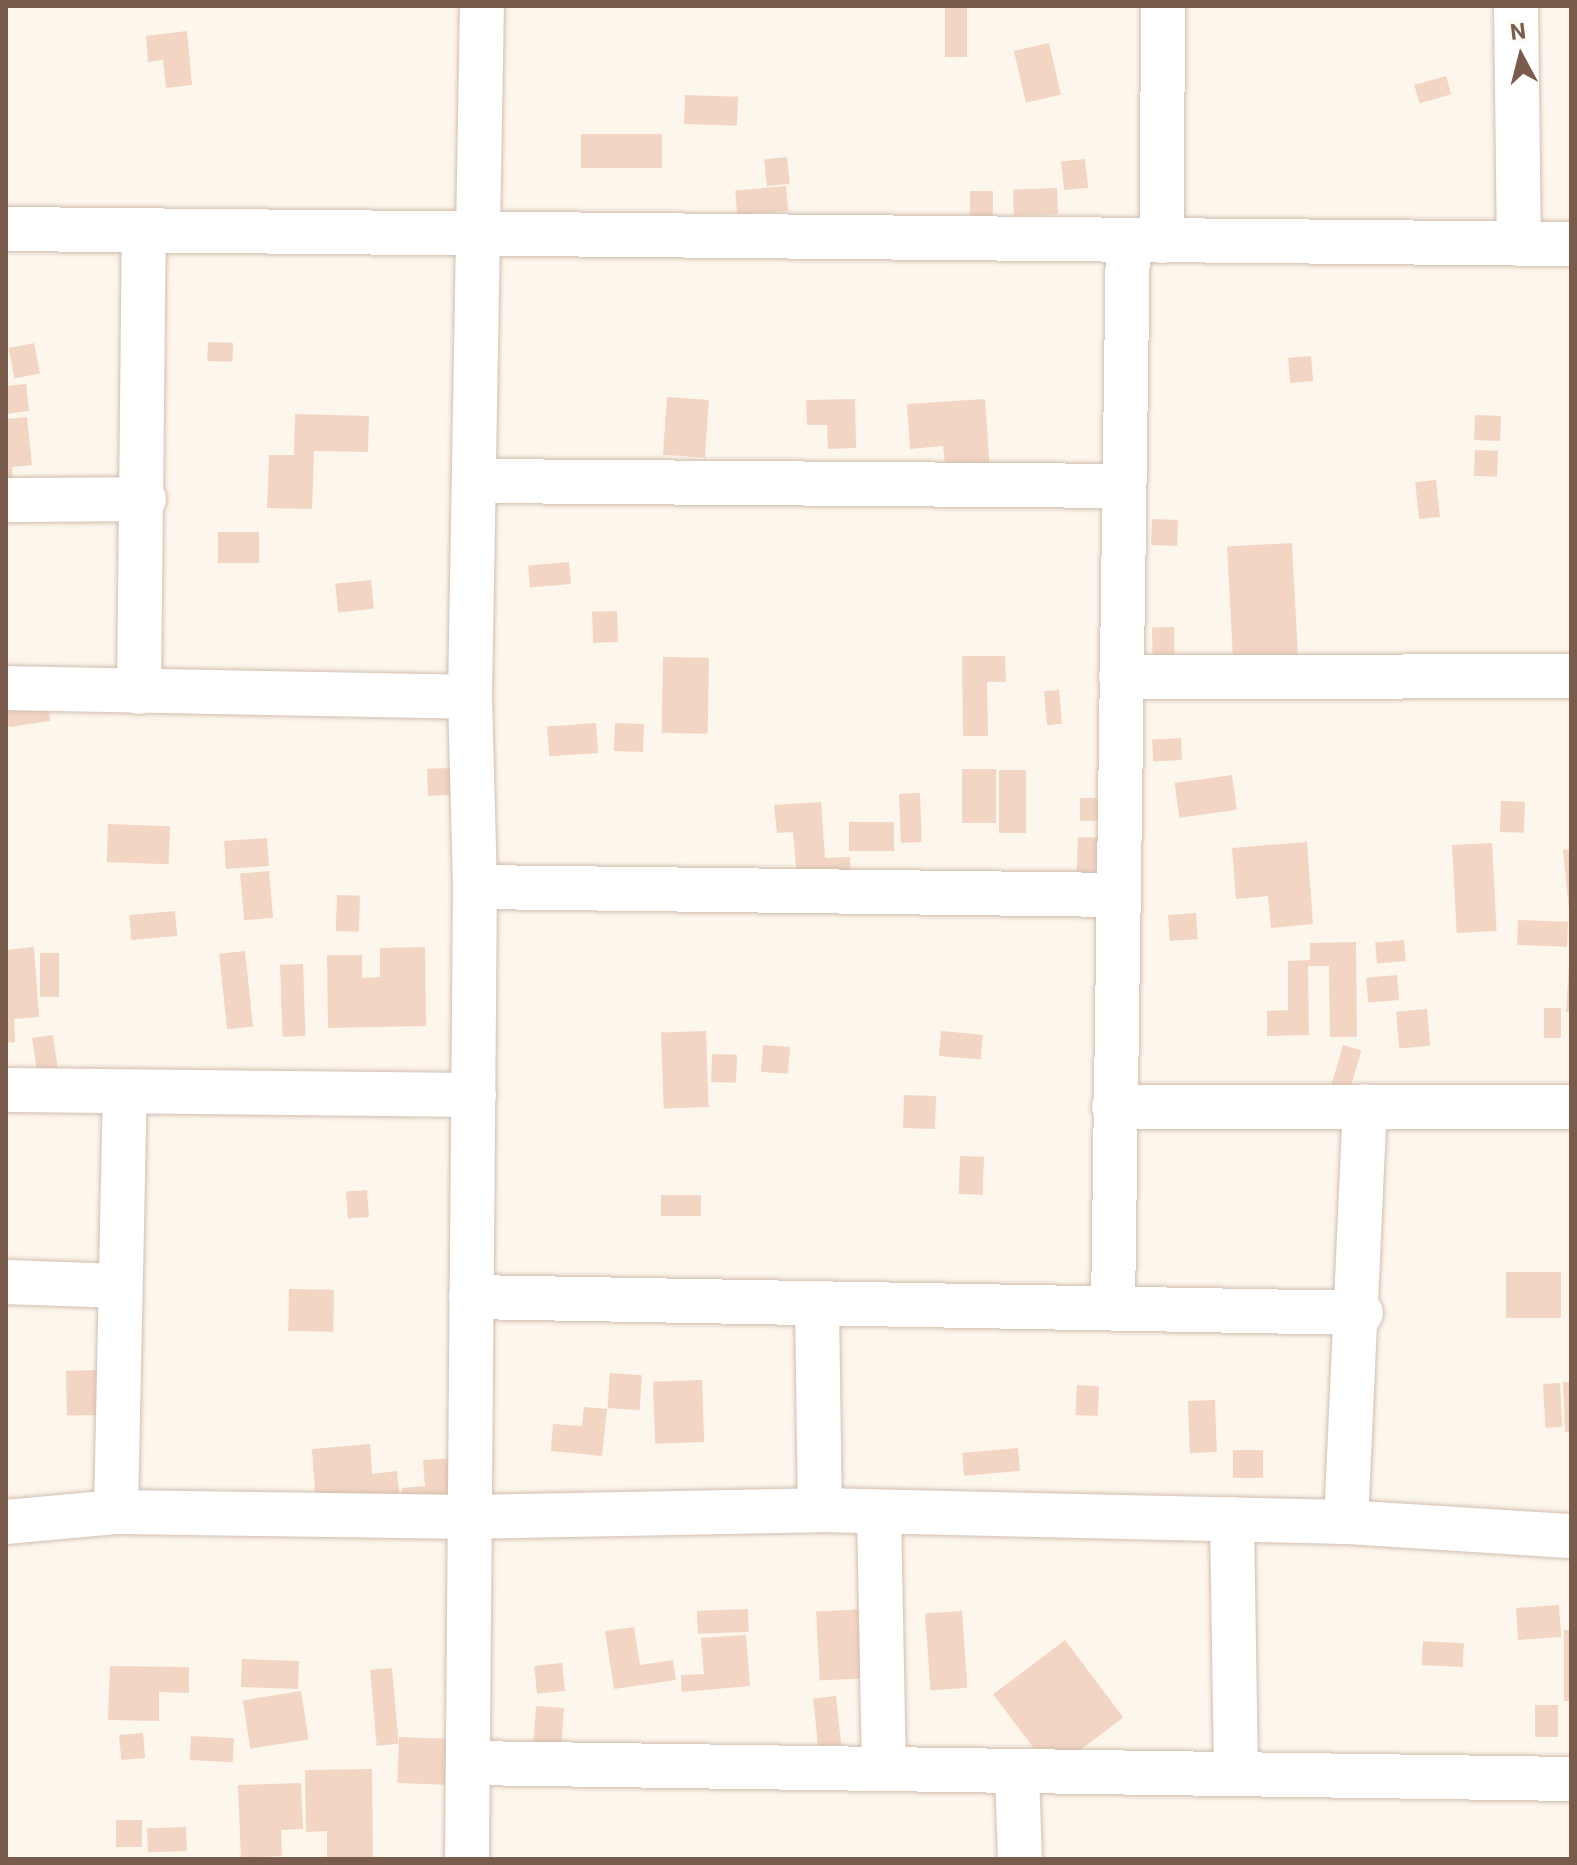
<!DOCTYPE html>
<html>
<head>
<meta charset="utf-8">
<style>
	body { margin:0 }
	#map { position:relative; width:1577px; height:1865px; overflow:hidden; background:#fdf6ec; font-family:Roboto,sans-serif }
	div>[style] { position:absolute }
	.building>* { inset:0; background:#f3d5c3; transform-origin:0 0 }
	.roads { filter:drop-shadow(0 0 2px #d1beb0) drop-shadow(0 0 2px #d1beb0) }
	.minor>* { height:44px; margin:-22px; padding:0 22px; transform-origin:22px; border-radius:22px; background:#fff }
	span { translate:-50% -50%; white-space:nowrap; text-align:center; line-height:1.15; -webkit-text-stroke:6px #fffaf3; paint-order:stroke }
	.frame { position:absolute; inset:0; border:8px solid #7a5c4d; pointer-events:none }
	.north { position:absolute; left:1481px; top:16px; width:80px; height:80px; -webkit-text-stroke:6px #fffaf3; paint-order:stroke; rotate:353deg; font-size:22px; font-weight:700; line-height:32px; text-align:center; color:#7a5c4d }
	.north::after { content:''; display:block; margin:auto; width:28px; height:36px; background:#7a5c4d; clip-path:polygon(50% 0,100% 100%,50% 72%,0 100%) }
</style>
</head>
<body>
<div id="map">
	<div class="building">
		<div style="left:945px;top:6px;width:22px;height:51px"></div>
		<div style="clip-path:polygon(187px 31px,192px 85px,166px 88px,163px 60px,148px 62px,146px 36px)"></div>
		<div style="left:1049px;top:43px;width:53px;height:36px;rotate:77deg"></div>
		<div style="left:1446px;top:76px;width:19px;height:33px;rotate:74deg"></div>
		<div style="left:685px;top:95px;width:53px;height:29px;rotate:2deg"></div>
		<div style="left:662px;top:134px;width:34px;height:81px;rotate:90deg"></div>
		<div style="left:787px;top:157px;width:27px;height:23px;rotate:84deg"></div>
		<div style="left:1085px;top:159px;width:29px;height:24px;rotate:84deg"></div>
		<div style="left:786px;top:186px;width:25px;height:51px;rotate:85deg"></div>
		<div style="left:1057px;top:188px;width:26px;height:44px;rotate:88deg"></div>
		<div style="left:970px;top:191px;width:23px;height:25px"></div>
		<div style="left:208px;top:342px;width:25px;height:19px;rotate:2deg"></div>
		<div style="left:34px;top:343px;width:31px;height:26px;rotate:79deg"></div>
		<div style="left:1311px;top:356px;width:25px;height:23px;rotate:85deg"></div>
		<div style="clip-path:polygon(26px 384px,29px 411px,6px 414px,6px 386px)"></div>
		<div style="left:667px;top:397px;width:42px;height:58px;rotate:4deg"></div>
		<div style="clip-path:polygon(855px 399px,856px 448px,828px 449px,827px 425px,807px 425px,806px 400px)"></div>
		<div style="clip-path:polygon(985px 399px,990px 472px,946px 475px,943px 446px,910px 449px,907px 404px)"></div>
		<div style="clip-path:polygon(295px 414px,369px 416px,368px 452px,314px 451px,312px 509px,267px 508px,269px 455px,294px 455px)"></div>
		<div style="left:1475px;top:415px;width:26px;height:25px;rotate:2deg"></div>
		<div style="clip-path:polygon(27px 417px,32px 465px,12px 467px,15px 506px,6px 506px,6px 419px)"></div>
		<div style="left:1475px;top:450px;width:23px;height:26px;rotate:2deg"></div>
		<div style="left:1436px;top:480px;width:37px;height:21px;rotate:84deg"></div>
		<div style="left:1152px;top:519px;width:26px;height:26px;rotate:2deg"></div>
		<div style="left:218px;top:532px;width:41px;height:31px"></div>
		<div style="left:1292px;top:543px;width:148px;height:65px;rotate:87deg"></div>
		<div style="left:569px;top:562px;width:22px;height:41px;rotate:85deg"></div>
		<div style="left:371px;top:580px;width:29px;height:36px;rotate:84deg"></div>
		<div style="left:617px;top:611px;width:31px;height:25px;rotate:88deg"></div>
		<div style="left:1174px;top:627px;width:56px;height:22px;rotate:89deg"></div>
		<div style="clip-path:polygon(962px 656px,1005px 656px,1006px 682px,987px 682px,988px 736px,963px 736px)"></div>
		<div style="left:663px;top:657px;width:46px;height:76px;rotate:1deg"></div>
		<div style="left:1059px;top:690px;width:34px;height:15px;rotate:85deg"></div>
		<div style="left:47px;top:701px;width:20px;height:42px;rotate:81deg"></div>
		<div style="left:596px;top:723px;width:30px;height:49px;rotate:86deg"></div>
		<div style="left:615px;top:723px;width:29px;height:28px;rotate:2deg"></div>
		<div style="left:1181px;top:738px;width:22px;height:29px;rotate:87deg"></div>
		<div style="left:451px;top:768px;width:27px;height:24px;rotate:88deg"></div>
		<div style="left:962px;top:769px;width:34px;height:54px"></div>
		<div style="left:999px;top:770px;width:27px;height:63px"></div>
		<div style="left:1232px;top:775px;width:35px;height:58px;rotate:82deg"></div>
		<div style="left:920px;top:793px;width:49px;height:21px;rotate:88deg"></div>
		<div style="left:1080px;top:798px;width:26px;height:23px"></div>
		<div style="left:1501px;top:801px;width:24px;height:31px;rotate:2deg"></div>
		<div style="clip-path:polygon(821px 802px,825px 858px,850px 857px,851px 883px,797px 877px,793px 832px,777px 833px,774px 805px)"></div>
		<div style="left:849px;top:822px;width:45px;height:29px"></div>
		<div style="left:108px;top:824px;width:62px;height:38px;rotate:2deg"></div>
		<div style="left:1078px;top:837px;width:24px;height:63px;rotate:2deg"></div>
		<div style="left:267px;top:838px;width:28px;height:43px;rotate:86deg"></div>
		<div style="clip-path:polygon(1307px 842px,1313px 924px,1271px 928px,1268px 896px,1236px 899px,1232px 848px)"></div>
		<div style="left:1492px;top:843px;width:88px;height:40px;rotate:87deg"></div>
		<div style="clip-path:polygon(1571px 849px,1571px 910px,1569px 910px,1563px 850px)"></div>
		<div style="left:269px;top:871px;width:47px;height:29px;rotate:85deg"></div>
		<div style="left:337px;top:895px;width:23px;height:36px;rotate:2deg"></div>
		<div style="left:175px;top:911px;width:25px;height:46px;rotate:85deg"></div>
		<div style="left:1196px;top:913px;width:26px;height:28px;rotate:86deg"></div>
		<div style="left:1518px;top:920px;width:50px;height:25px;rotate:2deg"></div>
		<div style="left:1404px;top:940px;width:21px;height:29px;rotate:85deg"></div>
		<div style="clip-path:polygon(1356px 942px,1357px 1037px,1330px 1037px,1329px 966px,1308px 966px,1309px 1035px,1267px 1036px,1267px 1011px,1288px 1010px,1288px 961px,1310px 960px,1310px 943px)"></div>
		<div style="clip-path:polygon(34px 947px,39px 1017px,14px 1019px,15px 1042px,6px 1043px,6px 950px)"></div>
		<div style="clip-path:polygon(425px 947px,426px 1026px,328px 1028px,327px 955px,362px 955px,362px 978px,380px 977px,380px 948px)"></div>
		<div style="left:245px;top:951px;width:76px;height:26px;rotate:84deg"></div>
		<div style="left:40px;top:953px;width:19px;height:44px"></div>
		<div style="left:303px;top:964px;width:72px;height:23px;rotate:88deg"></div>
		<div style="clip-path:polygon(1569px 965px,1571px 965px,1571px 1012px,1566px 1012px)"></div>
		<div style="left:1397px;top:975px;width:25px;height:31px;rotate:85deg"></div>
		<div style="left:1544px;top:1008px;width:17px;height:30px"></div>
		<div style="left:1427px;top:1009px;width:37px;height:31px;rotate:85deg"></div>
		<div style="left:706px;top:1031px;width:76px;height:45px;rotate:88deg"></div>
		<div style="left:941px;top:1031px;width:42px;height:25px;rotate:5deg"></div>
		<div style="left:53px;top:1035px;width:36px;height:21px;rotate:82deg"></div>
		<div style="left:763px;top:1045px;width:27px;height:27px;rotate:4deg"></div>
		<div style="left:1343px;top:1045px;width:19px;height:43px;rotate:16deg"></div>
		<div style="left:712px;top:1054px;width:25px;height:28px;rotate:2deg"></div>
		<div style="left:904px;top:1095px;width:32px;height:33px;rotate:2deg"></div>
		<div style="left:960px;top:1156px;width:24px;height:38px;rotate:2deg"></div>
		<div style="left:367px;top:1190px;width:27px;height:21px;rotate:86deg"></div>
		<div style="left:661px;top:1195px;width:40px;height:21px"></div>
		<div style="left:1506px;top:1272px;width:55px;height:46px"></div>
		<div style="left:289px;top:1289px;width:45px;height:42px;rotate:1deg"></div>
		<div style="left:102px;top:1370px;width:45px;height:36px;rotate:89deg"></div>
		<div style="left:610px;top:1373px;width:32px;height:35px;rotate:4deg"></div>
		<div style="left:702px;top:1380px;width:62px;height:49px;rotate:88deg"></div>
		<div style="clip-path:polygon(1563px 1382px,1571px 1382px,1571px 1432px,1565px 1432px)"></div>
		<div style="left:1560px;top:1383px;width:44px;height:17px;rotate:87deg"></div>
		<div style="left:1077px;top:1385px;width:22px;height:30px;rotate:3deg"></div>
		<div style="left:1215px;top:1400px;width:52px;height:27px;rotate:88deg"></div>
		<div style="clip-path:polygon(584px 1407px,607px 1409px,602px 1456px,551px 1451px,553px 1424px,582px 1426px)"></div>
		<div style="clip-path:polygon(370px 1444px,372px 1474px,397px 1471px,401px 1511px,317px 1518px,312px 1449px)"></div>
		<div style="left:1018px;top:1448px;width:23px;height:56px;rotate:85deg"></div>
		<div style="left:1233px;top:1450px;width:30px;height:28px"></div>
		<div style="clip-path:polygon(456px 1458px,461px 1511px,404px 1516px,402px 1488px,425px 1486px,423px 1460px)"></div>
		<div style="left:1559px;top:1605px;width:32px;height:43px;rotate:86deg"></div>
		<div style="left:884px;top:1608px;width:69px;height:68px;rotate:87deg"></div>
		<div style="left:748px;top:1609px;width:23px;height:51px;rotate:88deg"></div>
		<div style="left:962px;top:1611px;width:77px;height:37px;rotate:86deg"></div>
		<div style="clip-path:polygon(634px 1627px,640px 1665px,673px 1660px,676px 1680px,614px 1689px,605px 1631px)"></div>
		<div style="left:1564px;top:1630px;width:7px;height:71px"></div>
		<div style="clip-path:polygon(746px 1635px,750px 1686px,682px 1692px,681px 1675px,704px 1674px,701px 1638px)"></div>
		<div style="left:1065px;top:1640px;width:97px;height:90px;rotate:53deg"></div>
		<div style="left:1423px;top:1641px;width:41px;height:24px;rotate:3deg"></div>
		<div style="left:242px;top:1659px;width:57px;height:28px;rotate:2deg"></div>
		<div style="left:562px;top:1663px;width:28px;height:28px;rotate:84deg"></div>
		<div style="clip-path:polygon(110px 1666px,189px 1667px,189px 1693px,159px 1692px,159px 1721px,108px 1720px)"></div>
		<div style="left:392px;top:1668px;width:76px;height:22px;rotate:85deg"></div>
		<div style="left:301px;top:1691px;width:49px;height:59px;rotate:81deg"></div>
		<div style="left:836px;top:1696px;width:75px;height:23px;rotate:84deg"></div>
		<div style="left:1535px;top:1705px;width:23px;height:32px"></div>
		<div style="left:536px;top:1706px;width:28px;height:41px;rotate:4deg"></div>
		<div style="left:143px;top:1733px;width:25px;height:24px;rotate:85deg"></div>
		<div style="left:191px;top:1736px;width:43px;height:24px;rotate:3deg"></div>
		<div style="left:399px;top:1737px;width:48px;height:46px;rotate:2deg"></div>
		<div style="clip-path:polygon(372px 1769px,373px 1859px,327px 1859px,327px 1831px,306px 1832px,305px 1770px)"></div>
		<div style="clip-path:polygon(301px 1783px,303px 1829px,281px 1830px,282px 1856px,241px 1858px,238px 1785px)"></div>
		<div style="left:116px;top:1820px;width:26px;height:27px"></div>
		<div style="left:186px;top:1827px;width:24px;height:39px;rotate:88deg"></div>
	</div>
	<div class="roads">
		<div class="minor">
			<div style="left:1516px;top:6px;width:238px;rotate:89.3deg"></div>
			<div style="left:6px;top:229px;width:1565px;rotate:0.55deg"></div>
			<div style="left:1162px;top:241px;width:235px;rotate:-89.8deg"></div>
			<div style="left:478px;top:481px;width:646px;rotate:0.44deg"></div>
			<div style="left:6px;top:500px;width:138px;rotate:-0.4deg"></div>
			<div style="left:1121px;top:677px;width:450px;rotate:-0.1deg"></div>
			<div style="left:6px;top:688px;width:464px;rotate:1.1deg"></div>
			<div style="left:139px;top:692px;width:462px;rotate:-89.4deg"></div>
			<div style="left:475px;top:887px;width:642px;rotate:0.71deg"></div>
			<div style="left:6px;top:1090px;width:468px;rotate:0.6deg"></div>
			<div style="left:1114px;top:1107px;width:457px"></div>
			<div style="left:6px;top:1282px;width:114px;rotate:2deg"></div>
			<div style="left:471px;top:1297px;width:890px;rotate:1.03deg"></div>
			<div style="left:817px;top:1303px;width:207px;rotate:89.2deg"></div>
			<div style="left:1113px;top:1308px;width:1068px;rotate:-89.2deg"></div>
			<div style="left:116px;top:1512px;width:418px;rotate:-88.8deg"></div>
			<div style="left:879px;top:1512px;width:256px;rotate:88.9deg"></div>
			<div style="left:1232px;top:1519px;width:253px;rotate:89.1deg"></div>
			<div style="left:6px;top:1522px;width:110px;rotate:-5.2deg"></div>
			<div style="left:116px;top:1512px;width:354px;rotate:0.8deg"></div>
			<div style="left:470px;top:1517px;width:350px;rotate:-1.1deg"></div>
			<div style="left:820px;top:1510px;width:526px;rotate:1.31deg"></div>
			<div style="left:1346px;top:1522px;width:225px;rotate:3.6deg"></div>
			<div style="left:1346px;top:1522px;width:416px;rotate:-87.4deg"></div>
			<div style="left:468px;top:1763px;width:1103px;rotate:0.83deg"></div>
			<div style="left:1017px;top:1774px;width:85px;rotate:88deg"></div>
			<div style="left:467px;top:1859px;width:972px;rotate:-89.53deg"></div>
			<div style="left:475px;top:887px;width:190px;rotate:-91.5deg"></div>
			<div style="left:470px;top:697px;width:691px;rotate:-89.01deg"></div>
		</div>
	</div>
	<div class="frame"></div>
	<div class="north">N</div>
</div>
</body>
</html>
